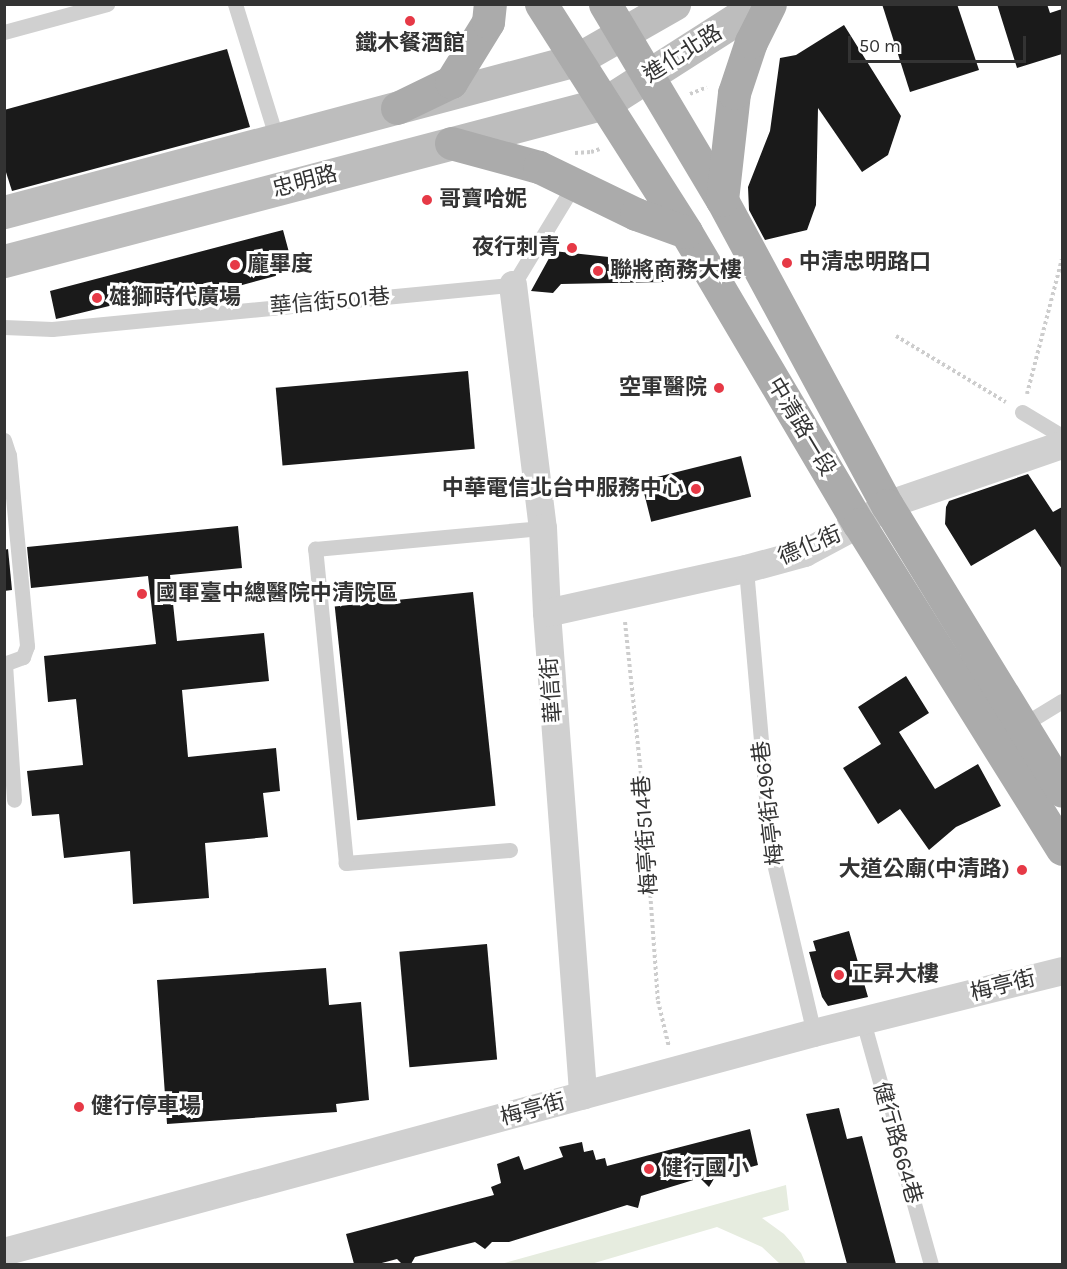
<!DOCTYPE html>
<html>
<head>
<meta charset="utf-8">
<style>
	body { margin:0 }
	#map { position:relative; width:1067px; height:1269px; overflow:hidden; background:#fff; font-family:Karla,"Noto Sans TC",sans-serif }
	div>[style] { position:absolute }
	.green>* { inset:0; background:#e6ecdf }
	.building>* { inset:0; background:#1a1a1a; transform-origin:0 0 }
	.path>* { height:4px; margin-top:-2px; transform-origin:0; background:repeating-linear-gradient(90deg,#cdcdcd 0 3px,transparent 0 6px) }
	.lane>* { height:15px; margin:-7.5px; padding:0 7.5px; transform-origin:7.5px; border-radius:7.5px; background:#d0d0d0 }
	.street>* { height:28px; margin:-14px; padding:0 14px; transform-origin:14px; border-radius:14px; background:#d0d0d0 }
	.secondary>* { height:33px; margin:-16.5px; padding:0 16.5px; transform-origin:16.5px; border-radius:16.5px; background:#bdbdbd }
	.primary>* { height:33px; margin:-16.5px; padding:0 16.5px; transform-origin:16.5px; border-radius:16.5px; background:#ababab }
	.dots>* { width:16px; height:16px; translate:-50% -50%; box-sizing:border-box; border:3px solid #fff; border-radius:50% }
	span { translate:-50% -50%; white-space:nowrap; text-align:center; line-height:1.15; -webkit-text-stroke:6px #fff; paint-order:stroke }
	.poi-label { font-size:22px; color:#333; font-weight:700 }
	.left { translate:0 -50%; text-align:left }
	.right { translate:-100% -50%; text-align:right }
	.street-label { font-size:22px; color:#333 }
	.frame { position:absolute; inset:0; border:6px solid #333; pointer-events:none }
	.scale { position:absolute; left:848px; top:36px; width:178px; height:27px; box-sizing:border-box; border:3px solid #333; border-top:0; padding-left:8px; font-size:18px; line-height:21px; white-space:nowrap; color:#333; -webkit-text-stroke:4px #fff; paint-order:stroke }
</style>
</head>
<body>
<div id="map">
	<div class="green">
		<div style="clip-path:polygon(786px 1185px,789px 1210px,762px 1218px,784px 1234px,801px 1253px,806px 1264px,780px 1264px,762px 1247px,717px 1227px,591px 1264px,501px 1264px)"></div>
	</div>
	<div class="building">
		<div style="clip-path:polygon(882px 4px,957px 4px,979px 70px,910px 92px)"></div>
		<div style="clip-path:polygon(997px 4px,1047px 4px,1050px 13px,1062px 9px,1062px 54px,1017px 68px)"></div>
		<div style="clip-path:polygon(844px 25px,901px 116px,888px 155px,862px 172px,818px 108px,816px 205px,807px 230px,765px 240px,749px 210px,748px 187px,770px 131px,780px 58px,796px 55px)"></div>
		<div style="clip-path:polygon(227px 49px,250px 127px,12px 191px,4px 166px,4px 110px)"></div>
		<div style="clip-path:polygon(283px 230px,294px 271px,187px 300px,183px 288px,56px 319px,50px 291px)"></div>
		<div style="clip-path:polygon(553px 251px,646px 261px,664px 282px,561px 284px,553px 293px,531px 291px)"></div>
		<div style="left:468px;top:371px;width:78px;height:193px;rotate:85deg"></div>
		<div style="left:741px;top:456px;width:42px;height:103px;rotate:76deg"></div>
		<div style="clip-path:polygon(1028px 474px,1053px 512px,1062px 507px,1062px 569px,1035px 529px,971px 566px,945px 524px,946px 507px,949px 501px)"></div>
		<div style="clip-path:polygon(238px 526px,242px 568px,170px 575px,177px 641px,264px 633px,269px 681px,182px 690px,188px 757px,276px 748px,280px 791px,263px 793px,268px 837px,205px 843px,209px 898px,133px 904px,130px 851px,64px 858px,59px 814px,32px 816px,27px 771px,83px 765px,76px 699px,48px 702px,44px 656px,156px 644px,148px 576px,31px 588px,27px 547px)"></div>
		<div style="clip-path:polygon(8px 549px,12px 590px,4px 591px,4px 550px)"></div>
		<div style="left:473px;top:592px;width:215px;height:139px;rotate:84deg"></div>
		<div style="clip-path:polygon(906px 676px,929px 713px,899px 732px,935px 789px,978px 764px,1001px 806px,956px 827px,929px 850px,900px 809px,878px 824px,843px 768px,881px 744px,858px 707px)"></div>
		<div style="clip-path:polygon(849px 931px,868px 997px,828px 1006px,822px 997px,809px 952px,816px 951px,813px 941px)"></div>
		<div style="left:487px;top:944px;width:116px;height:88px;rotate:85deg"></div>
		<div style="clip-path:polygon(326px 968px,329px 1005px,361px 1002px,369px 1100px,336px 1104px,337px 1112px,167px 1124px,157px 980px)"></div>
		<div style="clip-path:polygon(839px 1108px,847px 1139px,862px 1136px,896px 1264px,847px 1264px,806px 1114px)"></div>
		<div style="clip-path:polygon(750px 1129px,758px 1165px,715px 1177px,709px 1187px,700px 1178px,641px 1196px,638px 1208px,627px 1205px,509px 1242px,492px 1242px,485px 1249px,475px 1242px,415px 1257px,411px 1264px,402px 1264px,397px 1259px,378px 1264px,354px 1264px,346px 1234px,494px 1195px,491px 1187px,501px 1183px,497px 1164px,519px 1156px,524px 1170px,563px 1157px,559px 1147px,582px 1142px,584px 1152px,593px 1150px,596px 1160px,605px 1158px,607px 1166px)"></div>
	</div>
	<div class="path">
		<div style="left:690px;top:94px;width:18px;rotate:-22deg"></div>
		<div style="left:575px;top:153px;width:16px;rotate:-4deg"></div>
		<div style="left:591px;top:152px;width:9px;rotate:-18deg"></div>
		<div style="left:896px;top:336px;width:128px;rotate:31deg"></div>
		<div style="left:1027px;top:394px;width:139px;rotate:-75.5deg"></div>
		<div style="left:625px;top:622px;width:172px;rotate:84deg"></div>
		<div style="left:643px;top:793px;width:209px;rotate:85.9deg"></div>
		<div style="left:658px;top:1001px;width:47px;rotate:76.6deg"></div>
	</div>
	<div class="lane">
		<div style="left:235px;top:4px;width:142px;rotate:72.8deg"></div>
		<div style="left:4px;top:32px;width:107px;rotate:-15.2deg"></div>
		<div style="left:4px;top:327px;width:48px;rotate:2.4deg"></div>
		<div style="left:52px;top:329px;width:463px;rotate:-5.5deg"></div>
		<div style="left:513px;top:285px;width:119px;rotate:-58.7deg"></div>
		<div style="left:1022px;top:412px;width:47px;rotate:31deg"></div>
		<div style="left:4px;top:440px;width:16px;rotate:72deg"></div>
		<div style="left:9px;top:455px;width:192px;rotate:84.6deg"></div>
		<div style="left:27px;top:646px;width:12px;rotate:110deg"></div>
		<div style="left:23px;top:657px;width:20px;rotate:160deg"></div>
		<div style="left:746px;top:569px;width:278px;rotate:85deg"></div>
		<div style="left:770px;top:846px;width:192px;rotate:76.8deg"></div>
		<div style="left:5px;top:664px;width:136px;rotate:86.2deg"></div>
		<div style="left:1021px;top:726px;width:48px;rotate:-31.4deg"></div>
		<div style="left:510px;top:850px;width:165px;rotate:175.5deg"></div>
		<div style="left:346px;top:863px;width:316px;rotate:-95.6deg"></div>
		<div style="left:315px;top:549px;width:229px;rotate:-5.3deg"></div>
		<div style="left:863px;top:1021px;width:252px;rotate:74.4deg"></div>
	</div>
	<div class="street">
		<div style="left:513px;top:285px;width:245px;rotate:83deg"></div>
		<div style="left:543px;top:528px;width:85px;rotate:87.3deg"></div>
		<div style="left:547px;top:613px;width:484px;rotate:85.7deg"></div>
		<div style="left:547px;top:613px;width:204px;rotate:-12.5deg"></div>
		<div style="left:746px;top:569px;width:61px;rotate:-15.2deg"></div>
		<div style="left:805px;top:553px;width:61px;rotate:-28.2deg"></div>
		<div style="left:859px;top:524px;width:34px;rotate:-34deg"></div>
		<div style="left:887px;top:505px;width:185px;rotate:-18.9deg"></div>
		<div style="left:4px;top:1252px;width:839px;rotate:-15.13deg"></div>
		<div style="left:814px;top:1033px;width:256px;rotate:-14deg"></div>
	</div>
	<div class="secondary">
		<div style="left:4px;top:212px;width:592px;rotate:-14.88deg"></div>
		<div style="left:576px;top:60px;width:113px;rotate:-29.7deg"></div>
		<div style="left:4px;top:261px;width:621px;rotate:-14.73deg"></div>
		<div style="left:605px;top:103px;width:184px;rotate:-32.6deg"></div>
	</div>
	<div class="primary">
		<div style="left:541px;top:4px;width:270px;rotate:57.5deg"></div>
		<div style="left:686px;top:232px;width:339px;rotate:59.4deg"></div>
		<div style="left:859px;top:524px;width:383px;rotate:58deg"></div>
		<div style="left:605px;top:4px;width:228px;rotate:59.2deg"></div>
		<div style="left:722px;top:200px;width:347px;rotate:61.6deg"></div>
		<div style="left:887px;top:505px;width:335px;rotate:58.5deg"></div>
		<div style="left:397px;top:108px;width:60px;rotate:-25.7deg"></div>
		<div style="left:451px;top:82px;width:70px;rotate:-58.3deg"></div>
		<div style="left:488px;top:22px;width:18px;rotate:-84deg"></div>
		<div style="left:451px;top:143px;width:91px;rotate:15.3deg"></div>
		<div style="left:539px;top:167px;width:108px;rotate:25.9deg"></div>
		<div style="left:636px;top:214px;width:53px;rotate:19.8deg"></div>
		<div style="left:722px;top:200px;width:108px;rotate:-83.6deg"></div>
		<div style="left:734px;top:93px;width:54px;rotate:-71.6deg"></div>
		<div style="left:751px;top:42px;width:42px;rotate:-63.4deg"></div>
	</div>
	<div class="dots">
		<div style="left:410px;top:21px;background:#e63946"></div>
		<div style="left:427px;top:200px;background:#e63946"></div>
		<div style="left:572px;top:248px;background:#e63946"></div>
		<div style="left:787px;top:263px;background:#e63946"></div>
		<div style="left:235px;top:265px;background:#e63946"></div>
		<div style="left:598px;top:271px;background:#e63946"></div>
		<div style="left:97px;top:298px;background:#e63946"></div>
		<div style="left:719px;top:388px;background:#e63946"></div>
		<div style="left:696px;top:489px;background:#e63946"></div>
		<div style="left:142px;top:594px;background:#e63946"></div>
		<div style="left:1022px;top:870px;background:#e63946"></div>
		<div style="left:839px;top:975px;background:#e63946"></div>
		<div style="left:79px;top:1107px;background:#e63946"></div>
		<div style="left:649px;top:1169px;background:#e63946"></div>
	</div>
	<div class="poi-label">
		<span style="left:410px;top:44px">鐵木餐酒館</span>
		<span class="left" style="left:439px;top:200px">哥寶哈妮</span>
		<span class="right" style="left:560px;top:248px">夜行刺青</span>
		<span class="left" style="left:799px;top:263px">中清忠明路口</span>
		<span class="left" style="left:247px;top:265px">龐畢度</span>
		<span class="left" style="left:610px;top:271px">聯將商務大樓</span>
		<span class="left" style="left:109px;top:298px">雄獅時代廣場</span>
		<span class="right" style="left:707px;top:388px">空軍醫院</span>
		<span class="right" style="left:684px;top:489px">中華電信北台中服務中心</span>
		<span class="left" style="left:156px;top:594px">國軍臺中總醫院中清院區</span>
		<span class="right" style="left:1010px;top:870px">大道公廟(中清路)</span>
		<span class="left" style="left:851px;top:975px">正昇大樓</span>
		<span class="left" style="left:91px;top:1107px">健行停車場</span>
		<span class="left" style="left:661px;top:1169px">健行國小</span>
	</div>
	<div class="street-label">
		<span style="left:683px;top:54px;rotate:-32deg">進化北路</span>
		<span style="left:305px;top:182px;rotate:-15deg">忠明路</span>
		<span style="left:330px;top:302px;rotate:-5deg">華信街501巷</span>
		<span style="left:801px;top:427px;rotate:59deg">中清路一段</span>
		<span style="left:810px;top:546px;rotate:-23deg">德化街</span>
		<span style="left:552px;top:690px;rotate:-94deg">華信街</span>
		<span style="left:769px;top:803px;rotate:-97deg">梅亭街496巷</span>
		<span style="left:646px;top:835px;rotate:-94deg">梅亭街514巷</span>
		<span style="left:1003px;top:986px;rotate:-14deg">梅亭街</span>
		<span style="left:533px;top:1110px;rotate:-15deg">梅亭街</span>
		<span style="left:897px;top:1143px;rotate:74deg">健行路664巷</span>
	</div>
	<div class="frame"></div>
	<div class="scale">50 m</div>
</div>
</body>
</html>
